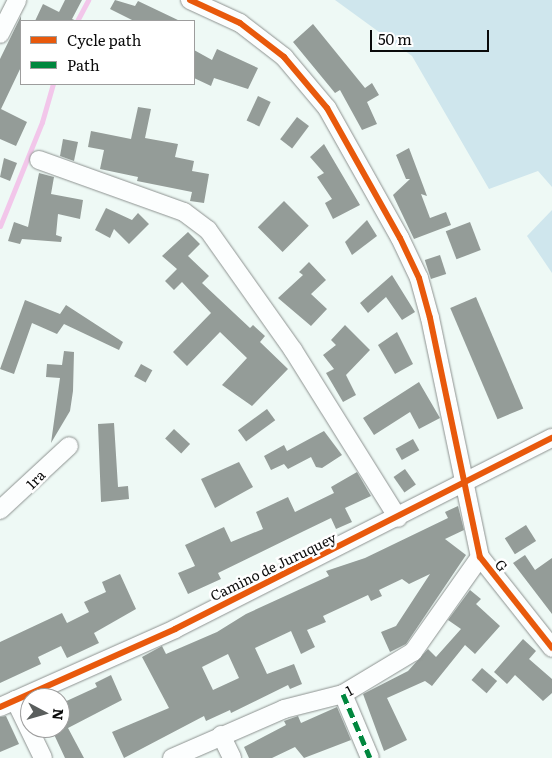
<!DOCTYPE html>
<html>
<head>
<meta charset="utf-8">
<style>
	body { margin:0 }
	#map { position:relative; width:552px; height:758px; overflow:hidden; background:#eef9f5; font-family:Literata,serif }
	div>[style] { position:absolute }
	.green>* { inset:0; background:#cfe6ed }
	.stream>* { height:5px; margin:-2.5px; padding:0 2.5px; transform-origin:2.5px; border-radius:2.5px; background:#f2c6ea }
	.building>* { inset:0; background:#949c98; transform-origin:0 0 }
	.roads { filter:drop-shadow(0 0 1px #8d9290) drop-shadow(0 0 1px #8d9290) }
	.minor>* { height:18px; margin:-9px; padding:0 9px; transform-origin:9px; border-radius:9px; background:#fcfefe }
	.quiet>* { height:5px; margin-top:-2.5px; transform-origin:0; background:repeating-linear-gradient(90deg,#00873e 0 10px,transparent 0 15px) }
	.cycleway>* { height:6px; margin:-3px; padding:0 3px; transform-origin:3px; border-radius:3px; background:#e8590c }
	span { translate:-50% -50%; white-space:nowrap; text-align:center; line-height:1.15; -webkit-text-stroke:5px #fff; paint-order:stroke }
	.street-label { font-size:14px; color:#0b0b0b }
	.legend { position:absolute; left:20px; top:20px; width:175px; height:65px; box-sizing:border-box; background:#fff; border:1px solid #9d9d9d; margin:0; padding:6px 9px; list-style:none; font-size:15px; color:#0b0b0b }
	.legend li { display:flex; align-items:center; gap:10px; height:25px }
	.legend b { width:25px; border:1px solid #9d9d9d }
	.north { position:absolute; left:20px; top:688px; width:50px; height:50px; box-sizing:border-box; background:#fff; border:1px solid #9d9d9d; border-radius:50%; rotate:96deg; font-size:14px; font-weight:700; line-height:20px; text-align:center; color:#0b0b0b }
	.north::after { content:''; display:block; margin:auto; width:18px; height:22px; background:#5a5e5d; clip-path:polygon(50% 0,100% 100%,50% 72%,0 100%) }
	.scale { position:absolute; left:370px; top:30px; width:119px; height:22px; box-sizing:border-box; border:2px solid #0b0b0b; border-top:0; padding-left:6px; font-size:15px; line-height:18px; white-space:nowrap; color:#0b0b0b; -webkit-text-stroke:4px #fff; paint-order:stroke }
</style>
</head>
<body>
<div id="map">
	<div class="green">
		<div style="clip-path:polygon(335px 0,552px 0,552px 187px,538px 171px,489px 189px,412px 56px)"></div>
		<div style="clip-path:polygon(552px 210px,552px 273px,527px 236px)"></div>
	</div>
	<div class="stream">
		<div style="left:77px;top:21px;width:24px;rotate:-62deg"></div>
		<div style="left:0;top:226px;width:112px;rotate:-68deg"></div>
		<div style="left:42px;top:122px;width:40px;rotate:-74deg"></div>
	</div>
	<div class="building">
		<div style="clip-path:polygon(65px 0,82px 0,72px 19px,77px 21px,35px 21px,43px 4px,59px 12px)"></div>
		<div style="clip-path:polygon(115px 0,135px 6px,138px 1px,180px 21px,134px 21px,110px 9px)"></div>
		<div style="clip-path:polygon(21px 16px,21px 67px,1px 109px,27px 122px,16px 146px,0 139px,0 59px)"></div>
		<div style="clip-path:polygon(313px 24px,365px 88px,372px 83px,379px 95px,367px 102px,377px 124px,362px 130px,340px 90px,335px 93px,293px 42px)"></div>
		<div style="clip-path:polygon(217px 49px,258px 68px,248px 89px,214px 78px,211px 86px,194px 78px,194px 50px,212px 60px)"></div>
		<div style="left:258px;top:96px;width:14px;height:27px;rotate:25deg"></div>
		<div style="clip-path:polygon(138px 107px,151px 109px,145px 138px,178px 144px,175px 157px,194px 161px,192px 171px,209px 174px,204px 203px,190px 201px,192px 192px,137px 181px,138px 177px,100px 169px,104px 150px,88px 147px,91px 131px,131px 139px)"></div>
		<div style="left:297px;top:117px;width:15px;height:28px;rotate:37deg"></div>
		<div style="clip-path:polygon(63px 139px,78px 142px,74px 161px,60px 156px)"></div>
		<div style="clip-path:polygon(324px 144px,360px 205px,333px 219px,325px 203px,332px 199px,317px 177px,324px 173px,310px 157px)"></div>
		<div style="clip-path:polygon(409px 148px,427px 196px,421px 194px,430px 218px,446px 212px,451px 225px,414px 239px,393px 195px,410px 179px,406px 179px,396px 155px)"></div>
		<div style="clip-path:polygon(4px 158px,17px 163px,10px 181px,0 177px)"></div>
		<div style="clip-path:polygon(39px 173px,54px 177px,51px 194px,83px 200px,80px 219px,58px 214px,56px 235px,62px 237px,61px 242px,22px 239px,20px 244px,8px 241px,14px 222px,28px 227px)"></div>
		<div style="left:284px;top:201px;width:35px;height:37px;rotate:45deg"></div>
		<div style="clip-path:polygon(106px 208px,132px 220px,138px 213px,149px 224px,129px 244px,114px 229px,110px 238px,95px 230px)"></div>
		<div style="clip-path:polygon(367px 220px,377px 236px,352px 255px,345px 242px)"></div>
		<div style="left:470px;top:222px;width:30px;height:26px;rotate:69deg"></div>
		<div style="clip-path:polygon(188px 232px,200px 244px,188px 256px,209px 276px,202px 283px,250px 328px,253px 325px,265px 336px,260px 342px,288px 369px,252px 406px,222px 385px,247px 358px,220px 332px,187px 366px,173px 352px,211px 313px,182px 282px,174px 290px,165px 281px,177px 269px,162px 256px)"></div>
		<div style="left:440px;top:255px;width:20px;height:16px;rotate:72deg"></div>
		<div style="clip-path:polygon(309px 262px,326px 280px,311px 294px,327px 309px,311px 326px,278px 298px,303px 275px,299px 272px)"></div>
		<div style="clip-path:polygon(392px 275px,415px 312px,402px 320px,386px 297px,368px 313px,360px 303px)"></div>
		<div style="left:476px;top:297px;width:121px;height:28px;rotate:67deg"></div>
		<div style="clip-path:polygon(25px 300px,60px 314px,66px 305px,123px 342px,119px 350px,64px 324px,57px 334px,32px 323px,14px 374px,0 369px)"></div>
		<div style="clip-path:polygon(345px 325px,370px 350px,346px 375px,356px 395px,343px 402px,326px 373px,334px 369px,323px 355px,336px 345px,331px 340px)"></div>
		<div style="clip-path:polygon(397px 332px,413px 364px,395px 374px,378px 345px)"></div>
		<div style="clip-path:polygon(64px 351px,74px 352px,73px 391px,70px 411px,51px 443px,60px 378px,46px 377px,47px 364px,62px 365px)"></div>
		<div style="left:141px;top:364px;width:13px;height:14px;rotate:29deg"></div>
		<div style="clip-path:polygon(419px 382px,440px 418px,419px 429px,410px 412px,374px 435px,363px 418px)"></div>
		<div style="left:267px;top:409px;width:14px;height:36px;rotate:54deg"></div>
		<div style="clip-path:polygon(114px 423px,118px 487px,128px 486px,129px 499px,101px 502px,98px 424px)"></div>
		<div style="left:174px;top:429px;width:22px;height:13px;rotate:43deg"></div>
		<div style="clip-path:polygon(324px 431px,342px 455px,322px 468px,316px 467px,311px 457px,288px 469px,284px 464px,271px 470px,264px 456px,284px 445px,287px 451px)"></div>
		<div style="left:413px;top:439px;width:13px;height:20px;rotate:61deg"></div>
		<div style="clip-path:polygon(239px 462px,253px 487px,215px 508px,201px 479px)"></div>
		<div style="left:405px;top:469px;width:19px;height:14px;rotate:55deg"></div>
		<div style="clip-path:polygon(357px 472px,371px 496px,345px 508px,352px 522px,336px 529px,331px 518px,304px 531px,218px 573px,221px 579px,188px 594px,178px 573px,195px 566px,185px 545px,224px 527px,231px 542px,263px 529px,256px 512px,288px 497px,295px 512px,334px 493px,331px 487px)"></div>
		<div style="clip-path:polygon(evenodd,458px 506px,464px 530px,445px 539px,466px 555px,406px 644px,390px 652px,381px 632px,396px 626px,430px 574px,409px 584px,402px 579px,379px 590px,382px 596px,371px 601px,368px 595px,323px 616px,326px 622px,307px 630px,315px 647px,301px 654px,291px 631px,255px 648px,267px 674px,294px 664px,302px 684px,290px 689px,288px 685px,231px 713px,230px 710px,206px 721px,204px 716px,124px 758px,112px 732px,169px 708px,142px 657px,162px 646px,166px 654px,217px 632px,246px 614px,329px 576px,326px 571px,365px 558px,448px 518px,445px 512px,458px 506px,228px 654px,239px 678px,213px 690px,202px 667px,228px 654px)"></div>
		<div style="left:526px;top:525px;width:19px;height:25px;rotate:58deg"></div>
		<div style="clip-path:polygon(525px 555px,535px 570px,552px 558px,552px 614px,513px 563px)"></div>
		<div style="clip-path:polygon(120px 574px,136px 609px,94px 633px,99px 643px,67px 658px,61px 646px,38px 657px,41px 664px,0 683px,0 642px,62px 613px,67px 623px,89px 612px,84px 602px,106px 592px,102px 582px)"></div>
		<div style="clip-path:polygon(470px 590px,481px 599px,476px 604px,500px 626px,475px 654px,465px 645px,432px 686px,425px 681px,387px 698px,407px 740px,384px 751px,363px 694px,408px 671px,428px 649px,436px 657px,461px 629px,448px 620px)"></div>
		<div style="clip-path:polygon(523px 639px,536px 651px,529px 659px,552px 679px,552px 693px,543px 701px,515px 675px,507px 684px,494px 672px)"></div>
		<div style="left:482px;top:668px;width:20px;height:16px;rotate:41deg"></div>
		<div style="clip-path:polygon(111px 675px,122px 700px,68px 728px,84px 758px,65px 758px,51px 728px,60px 728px,60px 704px,97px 687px,95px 683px)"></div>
		<div style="clip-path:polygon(337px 707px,351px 740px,304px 758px,295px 747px,272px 758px,249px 758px,244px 747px,286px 725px,284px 721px,298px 716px,301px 723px)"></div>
		<div style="clip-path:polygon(6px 716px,19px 744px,0 752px,0 717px)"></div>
	</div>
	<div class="roads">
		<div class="minor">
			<div style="left:190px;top:0;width:55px;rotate:24.7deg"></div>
			<div style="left:240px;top:23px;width:56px;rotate:37.7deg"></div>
			<div style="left:284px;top:57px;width:67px;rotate:49.9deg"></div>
			<div style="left:327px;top:108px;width:149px;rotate:60.7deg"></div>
			<div style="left:400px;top:238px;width:44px;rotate:64.6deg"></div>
			<div style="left:419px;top:278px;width:41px;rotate:74.6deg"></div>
			<div style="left:430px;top:318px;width:244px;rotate:78.2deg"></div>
			<div style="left:480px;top:557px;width:116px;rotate:51.6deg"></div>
			<div style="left:0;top:34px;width:38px;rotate:-63deg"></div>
			<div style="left:39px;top:160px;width:154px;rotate:19.7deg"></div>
			<div style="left:184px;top:212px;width:30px;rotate:37deg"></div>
			<div style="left:208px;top:230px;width:147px;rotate:54.7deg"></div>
			<div style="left:293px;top:350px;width:198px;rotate:58deg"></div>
			<div style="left:0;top:510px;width:94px;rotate:-42.8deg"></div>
			<div style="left:343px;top:694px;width:69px;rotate:67.1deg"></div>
			<div style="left:15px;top:700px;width:64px;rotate:64.2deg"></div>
			<div style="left:0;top:707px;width:192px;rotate:-24deg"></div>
			<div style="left:175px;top:629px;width:423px;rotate:-26.9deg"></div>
			<div style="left:221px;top:735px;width:25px;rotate:64deg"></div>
			<div style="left:172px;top:758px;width:122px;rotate:-23.6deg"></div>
			<div style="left:284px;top:709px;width:61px;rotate:-14.3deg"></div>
			<div style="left:343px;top:694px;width:82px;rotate:-31deg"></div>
			<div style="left:413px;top:652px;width:116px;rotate:-54.8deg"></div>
		</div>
	</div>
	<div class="quiet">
		<div style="left:343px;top:694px;width:69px;rotate:67.1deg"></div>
	</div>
	<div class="cycleway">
		<div style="left:190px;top:0;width:55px;rotate:24.7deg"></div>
		<div style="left:240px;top:23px;width:56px;rotate:37.7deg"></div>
		<div style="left:284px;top:57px;width:67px;rotate:49.9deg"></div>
		<div style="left:327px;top:108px;width:149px;rotate:60.7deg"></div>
		<div style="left:400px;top:238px;width:44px;rotate:64.6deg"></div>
		<div style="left:419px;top:278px;width:41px;rotate:74.6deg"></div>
		<div style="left:430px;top:318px;width:244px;rotate:78.2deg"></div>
		<div style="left:480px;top:557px;width:116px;rotate:51.6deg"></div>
		<div style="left:0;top:707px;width:192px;rotate:-24deg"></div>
		<div style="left:175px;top:629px;width:423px;rotate:-26.9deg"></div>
	</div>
	<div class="street-label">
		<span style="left:35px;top:479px;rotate:-45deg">1ra</span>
		<span style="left:502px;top:565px;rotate:52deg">G</span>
		<span style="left:273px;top:566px;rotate:-26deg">Camino de Juruquey</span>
		<span style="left:349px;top:690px;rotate:-28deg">1</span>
	</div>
	<ul class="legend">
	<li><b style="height:6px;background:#e8590c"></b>Cycle path</li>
	<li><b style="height:6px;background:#00873e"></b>Path</li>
	</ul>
	<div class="north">N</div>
	<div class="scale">50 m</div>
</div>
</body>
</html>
